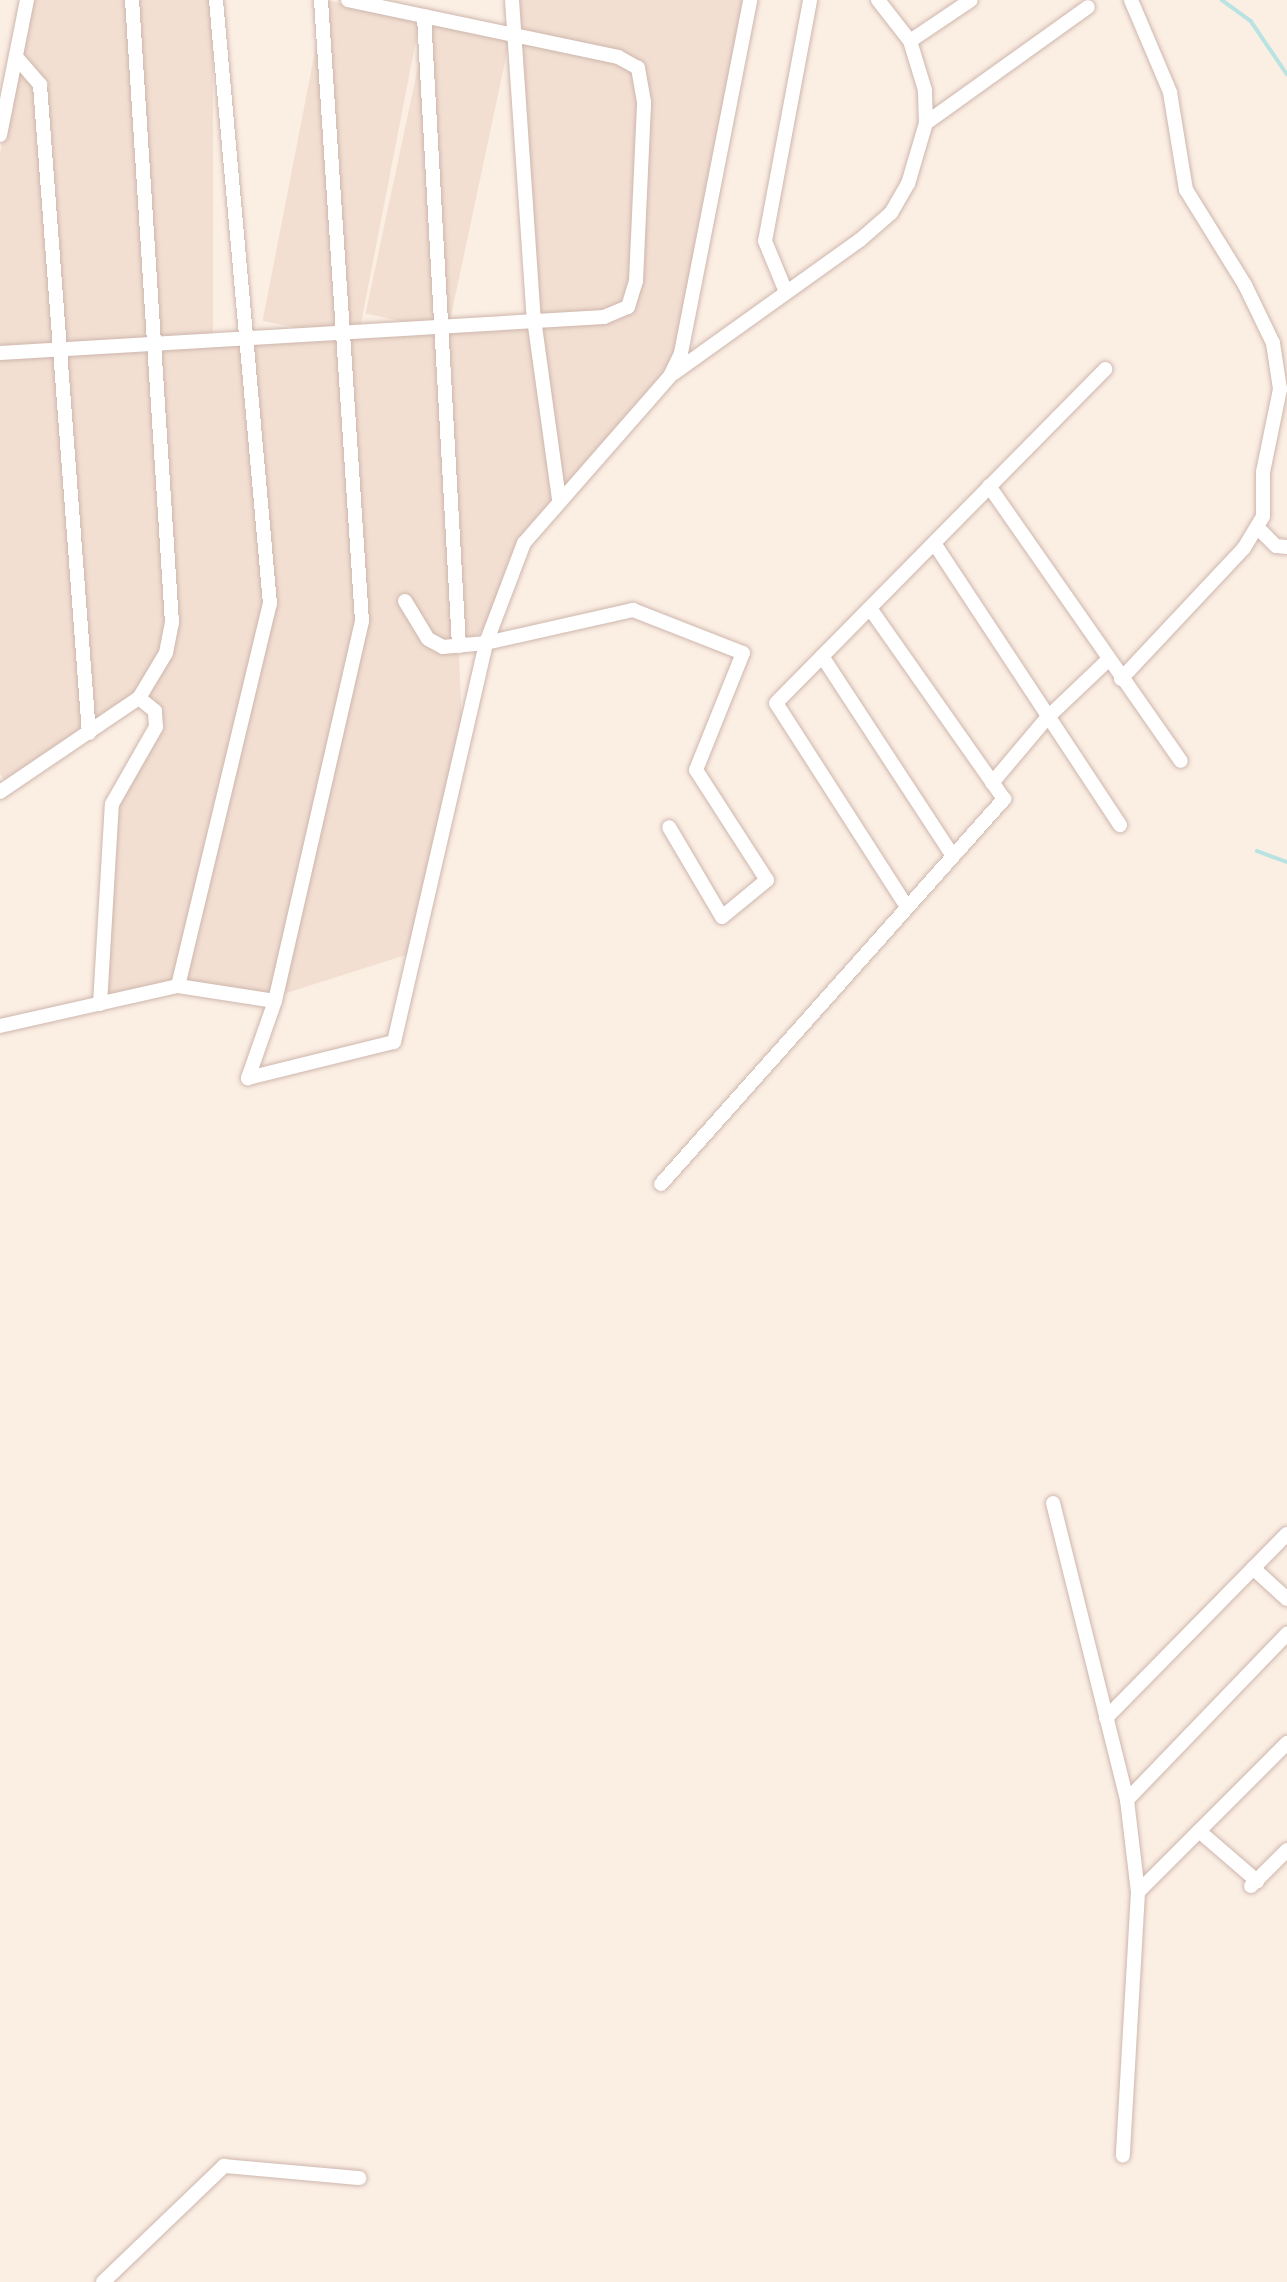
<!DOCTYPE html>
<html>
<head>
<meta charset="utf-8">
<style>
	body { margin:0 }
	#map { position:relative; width:1287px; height:2282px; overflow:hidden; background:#fbeee3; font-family:Quicksand,sans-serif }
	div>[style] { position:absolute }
	.residential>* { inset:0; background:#f2dfd2; transform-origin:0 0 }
	.stream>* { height:3.5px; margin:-1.75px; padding:0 1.75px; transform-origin:1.75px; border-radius:1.75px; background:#b9e3e3 }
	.roads { filter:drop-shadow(0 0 2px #ceb6ad) drop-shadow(0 0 2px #ceb6ad) }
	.street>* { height:14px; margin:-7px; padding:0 7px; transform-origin:7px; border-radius:7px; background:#fff }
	span { translate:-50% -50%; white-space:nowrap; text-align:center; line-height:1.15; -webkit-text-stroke:7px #fef3e9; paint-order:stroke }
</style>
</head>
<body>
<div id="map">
	<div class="residential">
		<div style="clip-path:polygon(31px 0,128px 0,150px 338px,66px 345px,44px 88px,20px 56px)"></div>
		<div style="left:135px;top:0;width:78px;height:338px"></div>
		<div style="left:325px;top:0;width:97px;height:327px;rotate:11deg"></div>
		<div style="clip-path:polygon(516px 0,747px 0,678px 352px,666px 375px,562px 492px,538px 323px,630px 309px,649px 87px,640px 65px,517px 30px)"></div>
		<div style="left:428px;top:20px;width:84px;height:300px;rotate:12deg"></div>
		<div style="clip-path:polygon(517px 38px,617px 61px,639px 78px,630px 296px,615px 311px,537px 315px)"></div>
		<div style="clip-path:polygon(18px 65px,36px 87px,58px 345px,0 350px,0 154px)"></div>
		<div style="clip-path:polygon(531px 323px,555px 499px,509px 559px,487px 627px,466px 643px,446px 327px)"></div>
		<div style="clip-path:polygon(438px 327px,458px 645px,442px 650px,459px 654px,463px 752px,409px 954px,280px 995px,365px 625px,344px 333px)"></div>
		<div style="clip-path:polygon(337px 334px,358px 620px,272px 997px,183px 983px,272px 609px,252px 341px)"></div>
		<div style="clip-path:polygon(245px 342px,266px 604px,175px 983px,104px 999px,116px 806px,160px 729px,144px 697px,169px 654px,158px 345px)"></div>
		<div style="clip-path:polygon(150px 345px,170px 599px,162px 652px,136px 696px,92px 727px,66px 352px)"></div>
		<div style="clip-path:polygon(59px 352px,85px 731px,6px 783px,0 774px,0 357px)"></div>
	</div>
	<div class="stream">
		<div style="left:1222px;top:0;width:36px;rotate:36deg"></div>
		<div style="left:1251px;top:21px;width:64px;rotate:55.8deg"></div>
		<div style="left:1257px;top:851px;width:32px;rotate:20deg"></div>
	</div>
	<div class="roads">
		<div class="street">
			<div style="left:512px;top:0;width:320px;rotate:86.1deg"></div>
			<div style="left:534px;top:319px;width:183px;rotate:82.1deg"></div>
			<div style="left:424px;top:16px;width:631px;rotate:86.82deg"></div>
			<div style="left:910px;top:41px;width:73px;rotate:-33.9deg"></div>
			<div style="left:16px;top:57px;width:37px;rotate:49deg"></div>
			<div style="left:40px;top:85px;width:650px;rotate:85.68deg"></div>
			<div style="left:926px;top:123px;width:199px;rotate:-35.6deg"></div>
			<div style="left:0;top:135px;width:138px;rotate:-78.7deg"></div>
			<div style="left:786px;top:292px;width:55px;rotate:-112.4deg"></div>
			<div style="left:765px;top:241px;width:245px;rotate:-79.4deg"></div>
			<div style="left:0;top:353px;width:605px;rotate:-3.41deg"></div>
			<div style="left:604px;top:317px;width:26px;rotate:-23deg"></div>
			<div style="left:628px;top:307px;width:27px;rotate:-73deg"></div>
			<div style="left:636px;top:281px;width:179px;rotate:-87.4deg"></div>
			<div style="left:644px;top:102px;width:35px;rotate:-100deg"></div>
			<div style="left:638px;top:68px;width:23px;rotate:-151deg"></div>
			<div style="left:618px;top:57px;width:276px;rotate:-168.1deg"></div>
			<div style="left:674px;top:373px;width:229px;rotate:-35.6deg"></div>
			<div style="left:860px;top:240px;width:41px;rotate:-41.1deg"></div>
			<div style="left:891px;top:213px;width:34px;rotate:-60deg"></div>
			<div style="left:908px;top:184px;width:64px;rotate:-73.6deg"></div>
			<div style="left:926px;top:123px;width:33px;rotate:-92deg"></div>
			<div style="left:925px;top:90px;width:51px;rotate:-107deg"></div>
			<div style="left:910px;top:41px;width:52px;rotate:-128deg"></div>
			<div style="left:989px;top:486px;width:335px;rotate:55.1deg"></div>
			<div style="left:1257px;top:527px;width:27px;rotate:45deg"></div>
			<div style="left:1276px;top:546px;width:11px;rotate:5deg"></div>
			<div style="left:934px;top:543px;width:338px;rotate:56.6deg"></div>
			<div style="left:405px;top:601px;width:44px;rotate:58.8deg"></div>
			<div style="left:428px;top:639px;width:17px;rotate:28deg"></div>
			<div style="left:443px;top:647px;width:43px;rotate:-5.3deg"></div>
			<div style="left:486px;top:643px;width:107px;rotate:-69.2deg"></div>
			<div style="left:524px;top:543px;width:222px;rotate:-48.8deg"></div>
			<div style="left:670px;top:376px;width:25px;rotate:-64deg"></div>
			<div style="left:681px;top:353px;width:360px;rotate:-78.9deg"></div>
			<div style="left:822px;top:656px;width:239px;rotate:56.8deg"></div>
			<div style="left:1121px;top:679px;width:180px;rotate:-46.8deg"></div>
			<div style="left:1244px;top:548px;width:37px;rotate:-59deg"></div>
			<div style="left:1263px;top:516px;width:44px;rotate:-90deg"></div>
			<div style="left:1263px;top:472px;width:85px;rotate:-78.4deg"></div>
			<div style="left:1280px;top:389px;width:47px;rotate:-98.7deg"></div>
			<div style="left:1273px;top:343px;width:64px;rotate:-115.8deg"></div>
			<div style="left:1245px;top:285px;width:112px;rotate:-121.8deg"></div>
			<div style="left:1186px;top:190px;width:99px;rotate:-99.3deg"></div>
			<div style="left:1170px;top:92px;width:100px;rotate:-113deg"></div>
			<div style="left:992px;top:783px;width:85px;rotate:-49.8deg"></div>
			<div style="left:1047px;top:718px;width:84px;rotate:-43.6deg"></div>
			<div style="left:0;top:792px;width:168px;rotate:-34.1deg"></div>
			<div style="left:139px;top:698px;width:52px;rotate:-59deg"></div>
			<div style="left:166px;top:653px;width:31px;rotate:-79deg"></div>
			<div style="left:172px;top:623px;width:624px;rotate:-93.67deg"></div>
			<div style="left:907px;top:907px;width:242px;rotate:-122.7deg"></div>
			<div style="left:776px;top:703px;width:469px;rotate:-45.4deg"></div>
			<div style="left:178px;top:986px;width:393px;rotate:-76.5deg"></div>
			<div style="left:270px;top:604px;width:606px;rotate:-95.11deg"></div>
			<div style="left:275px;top:1001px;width:390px;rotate:-77.1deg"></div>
			<div style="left:362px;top:621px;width:622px;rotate:-93.78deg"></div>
			<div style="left:100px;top:1004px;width:200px;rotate:-86.6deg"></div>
			<div style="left:112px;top:804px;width:89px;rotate:-60.3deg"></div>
			<div style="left:156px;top:727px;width:16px;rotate:-94deg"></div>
			<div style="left:155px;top:711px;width:21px;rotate:-141deg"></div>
			<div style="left:0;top:1026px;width:182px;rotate:-12.7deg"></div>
			<div style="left:178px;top:986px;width:98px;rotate:8.8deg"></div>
			<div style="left:275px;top:1001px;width:82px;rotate:109.3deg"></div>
			<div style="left:248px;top:1078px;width:150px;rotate:-13.9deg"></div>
			<div style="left:394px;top:1042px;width:409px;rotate:-77deg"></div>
			<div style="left:486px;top:643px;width:151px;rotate:-12.7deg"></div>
			<div style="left:633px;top:610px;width:118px;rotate:21.4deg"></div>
			<div style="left:743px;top:653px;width:126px;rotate:111.9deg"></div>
			<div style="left:696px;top:770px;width:131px;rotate:57.2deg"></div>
			<div style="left:767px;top:880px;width:58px;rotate:140.6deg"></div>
			<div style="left:722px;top:917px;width:104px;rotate:-120.5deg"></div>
			<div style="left:661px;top:1184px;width:516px;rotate:-48.3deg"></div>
			<div style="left:1004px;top:799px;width:233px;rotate:-125.1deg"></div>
			<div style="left:1053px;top:1503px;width:306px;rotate:76deg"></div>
			<div style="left:1127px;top:1800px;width:93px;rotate:83.2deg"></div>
			<div style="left:1138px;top:1892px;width:264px;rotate:93.3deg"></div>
			<div style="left:1253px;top:1568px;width:46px;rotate:42.4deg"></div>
			<div style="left:1106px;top:1718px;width:258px;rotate:-45.5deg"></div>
			<div style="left:1127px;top:1800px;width:231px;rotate:-46.1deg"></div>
			<div style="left:1199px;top:1831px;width:77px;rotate:40.8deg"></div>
			<div style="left:1251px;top:1886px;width:51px;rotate:-45deg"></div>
			<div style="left:1138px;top:1892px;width:211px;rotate:-45deg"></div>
			<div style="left:103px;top:2282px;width:168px;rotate:-43.8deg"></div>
			<div style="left:224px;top:2166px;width:136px;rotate:5.1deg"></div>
		</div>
	</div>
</div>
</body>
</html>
